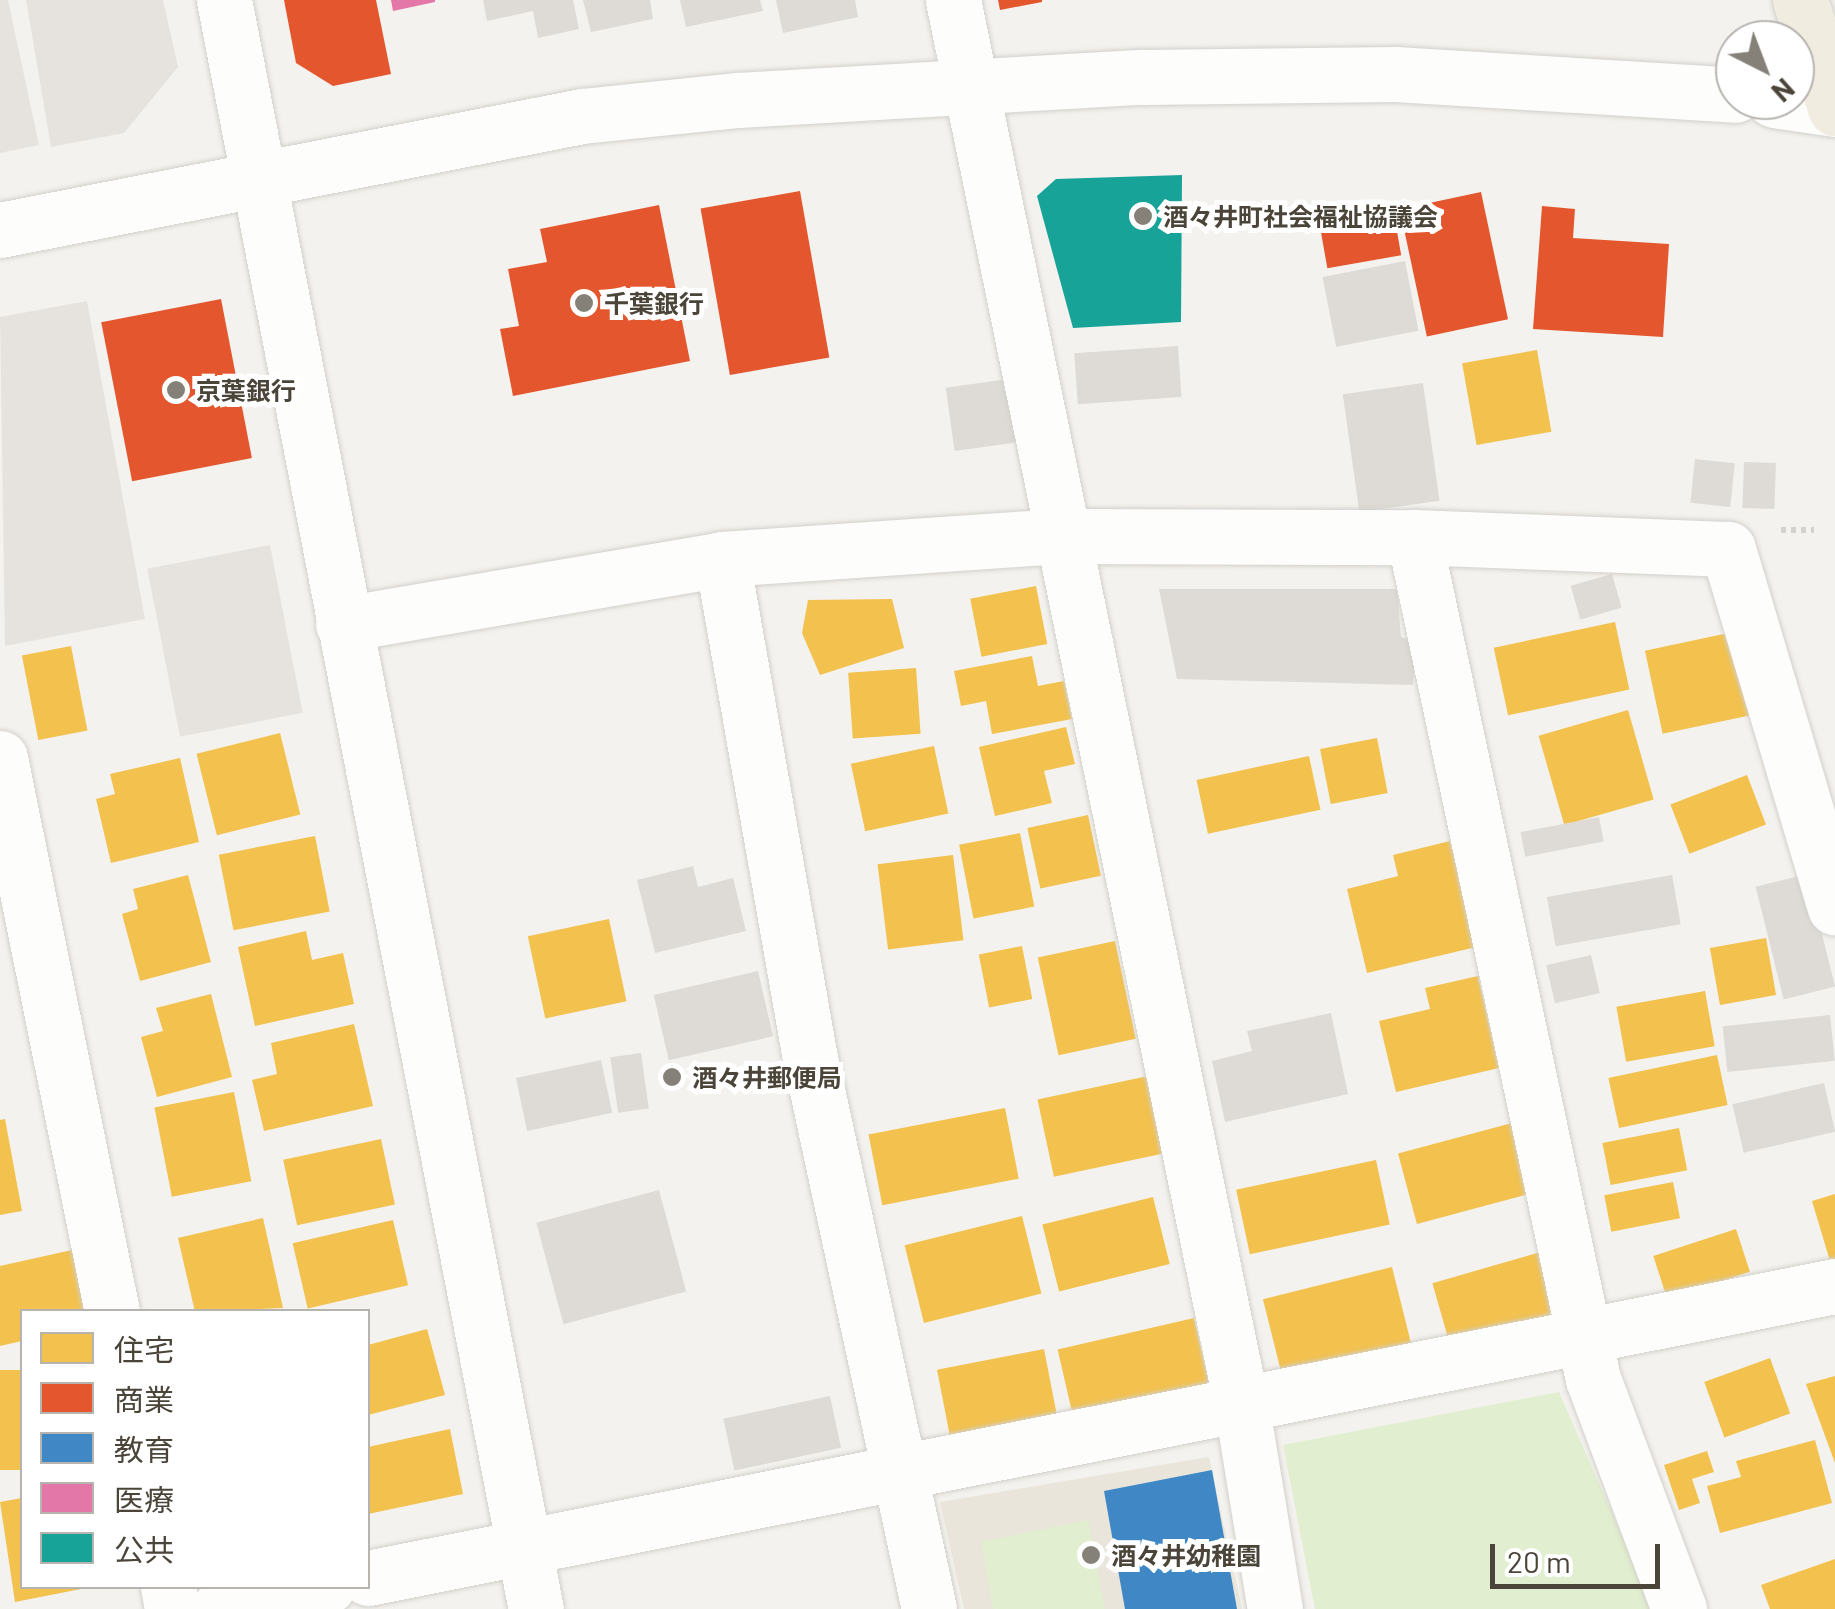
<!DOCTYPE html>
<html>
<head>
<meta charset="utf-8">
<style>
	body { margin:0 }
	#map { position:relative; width:1835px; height:1609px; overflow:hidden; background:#f4f2ee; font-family:Barlow,"Noto Sans JP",sans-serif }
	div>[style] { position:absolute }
	.education>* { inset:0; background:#eae5da }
	.green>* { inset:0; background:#e1eecf }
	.parking>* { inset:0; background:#e6e3df; transform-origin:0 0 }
	.homes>* { inset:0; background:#f2c14e; transform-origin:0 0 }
	.shops>* { inset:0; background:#e4572e; transform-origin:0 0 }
	.schools>* { inset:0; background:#3f88c5 }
	.health>* { inset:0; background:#e377a8 }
	.public>* { inset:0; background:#17a398 }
	.building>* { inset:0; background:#dedbd6; transform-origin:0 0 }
	.path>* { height:6px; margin-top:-3px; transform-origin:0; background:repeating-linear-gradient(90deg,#d3d2cc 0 5px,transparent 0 10px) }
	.roads { filter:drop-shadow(0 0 2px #d2d0cb) drop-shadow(0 0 2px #d2d0cb) }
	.minor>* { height:55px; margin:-27.5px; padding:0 27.5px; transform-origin:27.5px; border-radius:27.5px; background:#fdfdfc }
	.tertiary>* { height:55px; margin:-27.5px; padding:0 27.5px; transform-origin:27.5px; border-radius:27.5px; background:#fdfdfc }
	.trunk>* { height:55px; margin:-27.5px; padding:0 27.5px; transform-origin:27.5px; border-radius:27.5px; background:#f0ece0 }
	.dots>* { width:28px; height:28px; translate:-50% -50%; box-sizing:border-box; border:5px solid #fff; border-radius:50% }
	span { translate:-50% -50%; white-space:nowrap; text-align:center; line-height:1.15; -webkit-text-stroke:10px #fff; paint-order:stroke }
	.poi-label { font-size:25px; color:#4b4439; font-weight:700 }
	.left { translate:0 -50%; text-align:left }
	.legend { position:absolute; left:20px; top:1309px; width:350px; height:280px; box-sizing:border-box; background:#fff; border:2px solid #b7b4b0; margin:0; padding:12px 18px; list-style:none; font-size:30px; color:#4b4439 }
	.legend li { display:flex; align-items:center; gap:20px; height:50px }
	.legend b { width:50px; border:2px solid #b7b4b0 }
	.north { position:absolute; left:1715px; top:20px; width:100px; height:100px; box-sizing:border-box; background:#fff; border:2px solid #b7b4b0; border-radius:50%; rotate:138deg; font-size:28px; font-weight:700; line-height:40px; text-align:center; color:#4b4439 }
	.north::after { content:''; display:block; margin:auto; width:35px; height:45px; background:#868178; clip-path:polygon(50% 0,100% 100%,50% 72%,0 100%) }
	.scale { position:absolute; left:1490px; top:1544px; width:170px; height:45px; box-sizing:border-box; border:5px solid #4b4439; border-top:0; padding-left:12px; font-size:30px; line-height:35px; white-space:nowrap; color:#4b4439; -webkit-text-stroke:8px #fff; paint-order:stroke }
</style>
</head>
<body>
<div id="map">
	<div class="education">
		<div style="clip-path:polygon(1209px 1457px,1242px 1609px,964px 1609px,940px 1502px)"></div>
	</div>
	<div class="green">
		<div style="clip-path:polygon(1559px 1392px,1654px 1609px,1315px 1609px,1283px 1445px)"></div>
		<div style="clip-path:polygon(1088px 1520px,1105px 1609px,993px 1609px,981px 1542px)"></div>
	</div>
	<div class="parking">
		<div style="clip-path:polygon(0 0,8px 0,39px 145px,0 153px)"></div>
		<div style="clip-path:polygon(26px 0,163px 0,178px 67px,124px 133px,51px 147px)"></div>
		<div style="clip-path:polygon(87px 301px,145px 619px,5px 646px,0 317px)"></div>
		<div style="left:270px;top:545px;width:171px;height:125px;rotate:79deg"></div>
	</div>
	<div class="homes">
		<div style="left:1537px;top:350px;width:83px;height:76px;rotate:80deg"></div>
		<div style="left:1036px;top:586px;width:59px;height:67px;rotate:79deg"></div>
		<div style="clip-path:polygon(892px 599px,904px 648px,820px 675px,802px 633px,808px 600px)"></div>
		<div style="left:1615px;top:622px;width:69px;height:124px;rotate:78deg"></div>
		<div style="left:1733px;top:632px;width:85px;height:90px;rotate:78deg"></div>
		<div style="left:71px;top:646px;width:86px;height:50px;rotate:79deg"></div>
		<div style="clip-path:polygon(1032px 656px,1038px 686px,1064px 681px,1072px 719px,992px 734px,986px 701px,961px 706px,954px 671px)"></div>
		<div style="left:916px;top:668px;width:66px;height:68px;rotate:86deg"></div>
		<div style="left:1628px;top:710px;width:93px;height:93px;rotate:74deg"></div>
		<div style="clip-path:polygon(1066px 727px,1075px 764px,1044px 771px,1052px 803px,995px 816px,979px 747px)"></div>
		<div style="left:280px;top:733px;width:84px;height:86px;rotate:76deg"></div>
		<div style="left:1377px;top:738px;width:56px;height:58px;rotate:79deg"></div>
		<div style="left:934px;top:746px;width:69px;height:85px;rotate:78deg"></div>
		<div style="left:1309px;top:756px;width:55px;height:115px;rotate:78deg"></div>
		<div style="clip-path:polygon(180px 758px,199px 842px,111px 863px,96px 799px,115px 794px,110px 774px)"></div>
		<div style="left:1747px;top:775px;width:53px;height:82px;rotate:69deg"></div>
		<div style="left:1088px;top:815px;width:62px;height:62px;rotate:78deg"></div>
		<div style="left:1020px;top:833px;width:75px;height:62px;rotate:79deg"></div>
		<div style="left:315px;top:836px;width:77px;height:98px;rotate:79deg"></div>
		<div style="clip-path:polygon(1450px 841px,1476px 947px,1367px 973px,1347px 889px,1398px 876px,1393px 855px)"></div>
		<div style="left:953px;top:855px;width:86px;height:76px;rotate:83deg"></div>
		<div style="clip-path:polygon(188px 875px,211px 962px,140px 981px,122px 914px,138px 909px,133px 889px)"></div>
		<div style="left:609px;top:919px;width:84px;height:83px;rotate:78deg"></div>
		<div style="clip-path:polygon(306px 931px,312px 960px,343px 953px,354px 1004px,255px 1026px,238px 947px)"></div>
		<div style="left:1766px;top:938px;width:58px;height:57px;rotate:80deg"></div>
		<div style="left:1115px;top:941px;width:100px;height:79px;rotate:78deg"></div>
		<div style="left:1022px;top:946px;width:54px;height:44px;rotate:79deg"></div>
		<div style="clip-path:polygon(1478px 976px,1499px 1068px,1396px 1092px,1379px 1021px,1430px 1009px,1425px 988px)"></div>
		<div style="left:1705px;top:991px;width:56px;height:90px;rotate:80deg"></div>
		<div style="clip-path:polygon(211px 994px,232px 1077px,157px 1097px,141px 1037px,163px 1031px,156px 1008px)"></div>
		<div style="clip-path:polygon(354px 1024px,373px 1106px,264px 1131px,252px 1080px,277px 1074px,271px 1043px)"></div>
		<div style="left:1717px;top:1055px;width:51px;height:111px;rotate:78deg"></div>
		<div style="left:1148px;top:1076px;width:79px;height:113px;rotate:78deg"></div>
		<div style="left:234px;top:1092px;width:91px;height:81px;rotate:79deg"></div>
		<div style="left:1005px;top:1108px;width:72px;height:139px;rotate:79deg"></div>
		<div style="clip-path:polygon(5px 1119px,22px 1211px,0 1215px,0 1120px)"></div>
		<div style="left:1512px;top:1123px;width:73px;height:118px;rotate:75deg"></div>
		<div style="left:1679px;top:1128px;width:43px;height:78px;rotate:79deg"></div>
		<div style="left:381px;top:1139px;width:67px;height:100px;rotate:78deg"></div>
		<div style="left:1376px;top:1160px;width:66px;height:143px;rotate:78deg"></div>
		<div style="left:1673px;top:1182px;width:37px;height:70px;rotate:79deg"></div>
		<div style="clip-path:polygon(1835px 1194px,1835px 1260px,1830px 1261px,1812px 1201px)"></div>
		<div style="left:1153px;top:1197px;width:69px;height:114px;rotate:76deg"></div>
		<div style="left:1022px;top:1216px;width:80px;height:121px;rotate:76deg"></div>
		<div style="clip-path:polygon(263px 1218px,283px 1308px,195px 1312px,178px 1238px)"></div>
		<div style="left:393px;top:1220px;width:67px;height:103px;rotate:77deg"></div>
		<div style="left:1736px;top:1229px;width:45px;height:87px;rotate:72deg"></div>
		<div style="clip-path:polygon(72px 1250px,86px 1312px,22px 1312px,22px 1341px,0 1346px,0 1266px)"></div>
		<div style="left:1541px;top:1252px;width:64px;height:113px;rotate:74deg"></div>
		<div style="left:1392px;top:1267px;width:81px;height:133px;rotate:76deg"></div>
		<div style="left:1194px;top:1318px;width:73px;height:140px;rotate:77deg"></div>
		<div style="clip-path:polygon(427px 1329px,445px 1395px,368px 1415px,368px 1345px)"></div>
		<div style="left:1044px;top:1349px;width:67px;height:109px;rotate:79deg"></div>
		<div style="left:1770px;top:1358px;width:59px;height:70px;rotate:70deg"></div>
		<div style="left:22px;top:1370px;width:100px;height:22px;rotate:90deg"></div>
		<div style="clip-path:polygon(1835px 1376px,1835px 1463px,1806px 1384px)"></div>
		<div style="clip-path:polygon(450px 1429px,463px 1494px,368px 1514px,368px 1447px)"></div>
		<div style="clip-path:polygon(1815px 1440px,1832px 1503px,1720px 1533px,1707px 1486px,1741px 1477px,1736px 1461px)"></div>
		<div style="clip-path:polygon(1707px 1451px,1714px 1472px,1692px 1479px,1700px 1503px,1679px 1510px,1664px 1465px)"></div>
		<div style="clip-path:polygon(22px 1498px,22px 1586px,86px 1588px,15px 1602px,0 1502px)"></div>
		<div style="clip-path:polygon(1835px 1559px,1835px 1609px,1770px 1609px,1761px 1585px)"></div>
	</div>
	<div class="shops">
		<div style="clip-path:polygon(284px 0,376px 0,391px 74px,333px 86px,296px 63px)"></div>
		<div style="clip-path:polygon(998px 0,1042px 0,1042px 2px,1000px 10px)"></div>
		<div style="left:800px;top:191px;width:169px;height:101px;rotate:80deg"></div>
		<div style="left:1481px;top:192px;width:130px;height:83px;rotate:78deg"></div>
		<div style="left:1392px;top:203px;width:53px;height:75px;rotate:80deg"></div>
		<div style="clip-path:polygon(659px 205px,690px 361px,513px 396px,500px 329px,519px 326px,508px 269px,547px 262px,540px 229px)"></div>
		<div style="clip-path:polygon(1542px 206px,1575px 209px,1573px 238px,1669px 244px,1663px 337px,1533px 329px)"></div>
		<div style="left:221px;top:299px;width:162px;height:122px;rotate:79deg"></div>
	</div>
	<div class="schools">
		<div style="clip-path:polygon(1212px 1470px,1237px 1609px,1125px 1609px,1104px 1491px)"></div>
	</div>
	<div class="health">
		<div style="clip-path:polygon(391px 0,435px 0,435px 2px,393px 11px)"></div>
	</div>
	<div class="public">
		<div style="clip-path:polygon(1182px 175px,1181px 322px,1073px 328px,1037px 196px,1056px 179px)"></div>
	</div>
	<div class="building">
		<div style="clip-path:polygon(483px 0,573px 0,579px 29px,538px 38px,533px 11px,487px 21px)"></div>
		<div style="clip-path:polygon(583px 0,650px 0,653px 19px,591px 32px)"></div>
		<div style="clip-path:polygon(680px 0,760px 0,763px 11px,686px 27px)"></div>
		<div style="clip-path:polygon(776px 0,855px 0,858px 17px,783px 33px)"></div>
		<div style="left:1405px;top:261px;width:71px;height:84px;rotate:79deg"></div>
		<div style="left:1178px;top:346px;width:51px;height:104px;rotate:86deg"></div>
		<div style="left:1015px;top:378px;width:64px;height:70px;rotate:82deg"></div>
		<div style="left:1423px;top:383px;width:119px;height:81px;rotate:82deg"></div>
		<div style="left:1695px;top:459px;width:40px;height:44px;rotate:6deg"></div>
		<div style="left:1744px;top:462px;width:32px;height:46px;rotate:2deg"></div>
		<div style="left:1612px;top:574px;width:35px;height:43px;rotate:74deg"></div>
		<div style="clip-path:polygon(1159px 589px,1397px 589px,1401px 637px,1416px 642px,1413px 685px,1177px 679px)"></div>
		<div style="left:1599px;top:817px;width:25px;height:80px;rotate:79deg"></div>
		<div style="clip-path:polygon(693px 866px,698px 887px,733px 878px,746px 931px,655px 953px,637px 880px)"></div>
		<div style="left:1807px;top:874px;width:116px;height:53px;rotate:76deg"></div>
		<div style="left:1672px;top:875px;width:50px;height:127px;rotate:80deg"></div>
		<div style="left:1591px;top:955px;width:39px;height:46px;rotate:77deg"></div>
		<div style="left:758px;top:971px;width:67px;height:107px;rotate:77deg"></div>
		<div style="clip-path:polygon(1331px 1013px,1348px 1094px,1225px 1122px,1212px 1061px,1252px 1051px,1247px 1031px)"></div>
		<div style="left:1830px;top:1015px;width:46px;height:108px;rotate:84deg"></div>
		<div style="left:641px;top:1053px;width:56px;height:31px;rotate:82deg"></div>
		<div style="left:601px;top:1060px;width:54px;height:87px;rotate:78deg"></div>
		<div style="left:1824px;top:1083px;width:50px;height:94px;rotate:77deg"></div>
		<div style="left:659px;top:1190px;width:105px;height:127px;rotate:75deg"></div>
		<div style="left:830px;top:1396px;width:53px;height:109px;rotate:78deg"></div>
	</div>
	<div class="path">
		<div style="left:1781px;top:530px;width:33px"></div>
	</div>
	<div class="roads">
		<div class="minor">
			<div style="left:953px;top:0;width:1437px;rotate:78.4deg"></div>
			<div style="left:1242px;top:1408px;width:204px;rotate:80.7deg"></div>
			<div style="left:1414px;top:537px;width:861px;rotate:78deg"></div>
			<div style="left:1593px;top:1379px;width:246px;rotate:69.5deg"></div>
			<div style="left:722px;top:559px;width:502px;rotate:80.01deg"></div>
			<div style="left:809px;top:1053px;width:569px;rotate:77.82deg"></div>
			<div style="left:343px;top:624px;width:385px;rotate:-9.7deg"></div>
			<div style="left:722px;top:559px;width:342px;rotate:-3.9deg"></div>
			<div style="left:1063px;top:536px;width:351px;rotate:0.2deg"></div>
			<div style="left:1414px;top:537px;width:314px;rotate:2.2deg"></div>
			<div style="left:1728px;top:549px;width:374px;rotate:73.4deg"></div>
			<div style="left:0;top:758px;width:565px;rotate:78.57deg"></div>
			<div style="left:368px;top:1578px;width:1496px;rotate:-11.26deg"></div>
			<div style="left:168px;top:1586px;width:23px;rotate:80deg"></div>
			<div style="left:218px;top:1609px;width:112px;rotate:-11.8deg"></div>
		</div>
		<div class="tertiary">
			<div style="left:224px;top:0;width:1639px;rotate:79.03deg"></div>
			<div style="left:1774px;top:100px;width:62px;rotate:8.4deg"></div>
			<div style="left:0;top:230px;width:593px;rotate:-11.08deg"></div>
			<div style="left:582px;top:116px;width:157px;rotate:-5.9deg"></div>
			<div style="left:738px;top:100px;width:406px;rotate:-3.3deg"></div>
			<div style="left:1143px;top:77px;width:252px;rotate:-0.7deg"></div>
			<div style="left:1395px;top:74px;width:341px;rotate:3.5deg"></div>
		</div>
		<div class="trunk">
			<div style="left:1800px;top:0;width:114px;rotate:72deg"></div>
		</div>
	</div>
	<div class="dots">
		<div style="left:1143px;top:216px;background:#868178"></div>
		<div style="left:584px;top:303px;background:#868178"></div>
		<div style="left:176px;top:390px;background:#868178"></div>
		<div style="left:672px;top:1077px;background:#868178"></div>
		<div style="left:1091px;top:1555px;background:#868178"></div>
	</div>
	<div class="poi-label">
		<span class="left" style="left:1163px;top:216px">酒々井町社会福祉協議会</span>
		<span class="left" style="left:604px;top:303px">千葉銀行</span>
		<span class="left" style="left:196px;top:390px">京葉銀行</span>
		<span class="left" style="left:692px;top:1077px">酒々井郵便局</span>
		<span class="left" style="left:1111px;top:1555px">酒々井幼稚園</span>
	</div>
	<ul class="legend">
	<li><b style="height:28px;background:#f2c14e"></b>住宅</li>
	<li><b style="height:28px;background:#e4572e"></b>商業</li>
	<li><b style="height:28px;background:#3f88c5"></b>教育</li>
	<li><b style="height:28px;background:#e377a8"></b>医療</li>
	<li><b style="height:28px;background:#17a398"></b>公共</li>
	</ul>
	<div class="north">N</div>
	<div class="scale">20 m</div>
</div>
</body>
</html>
